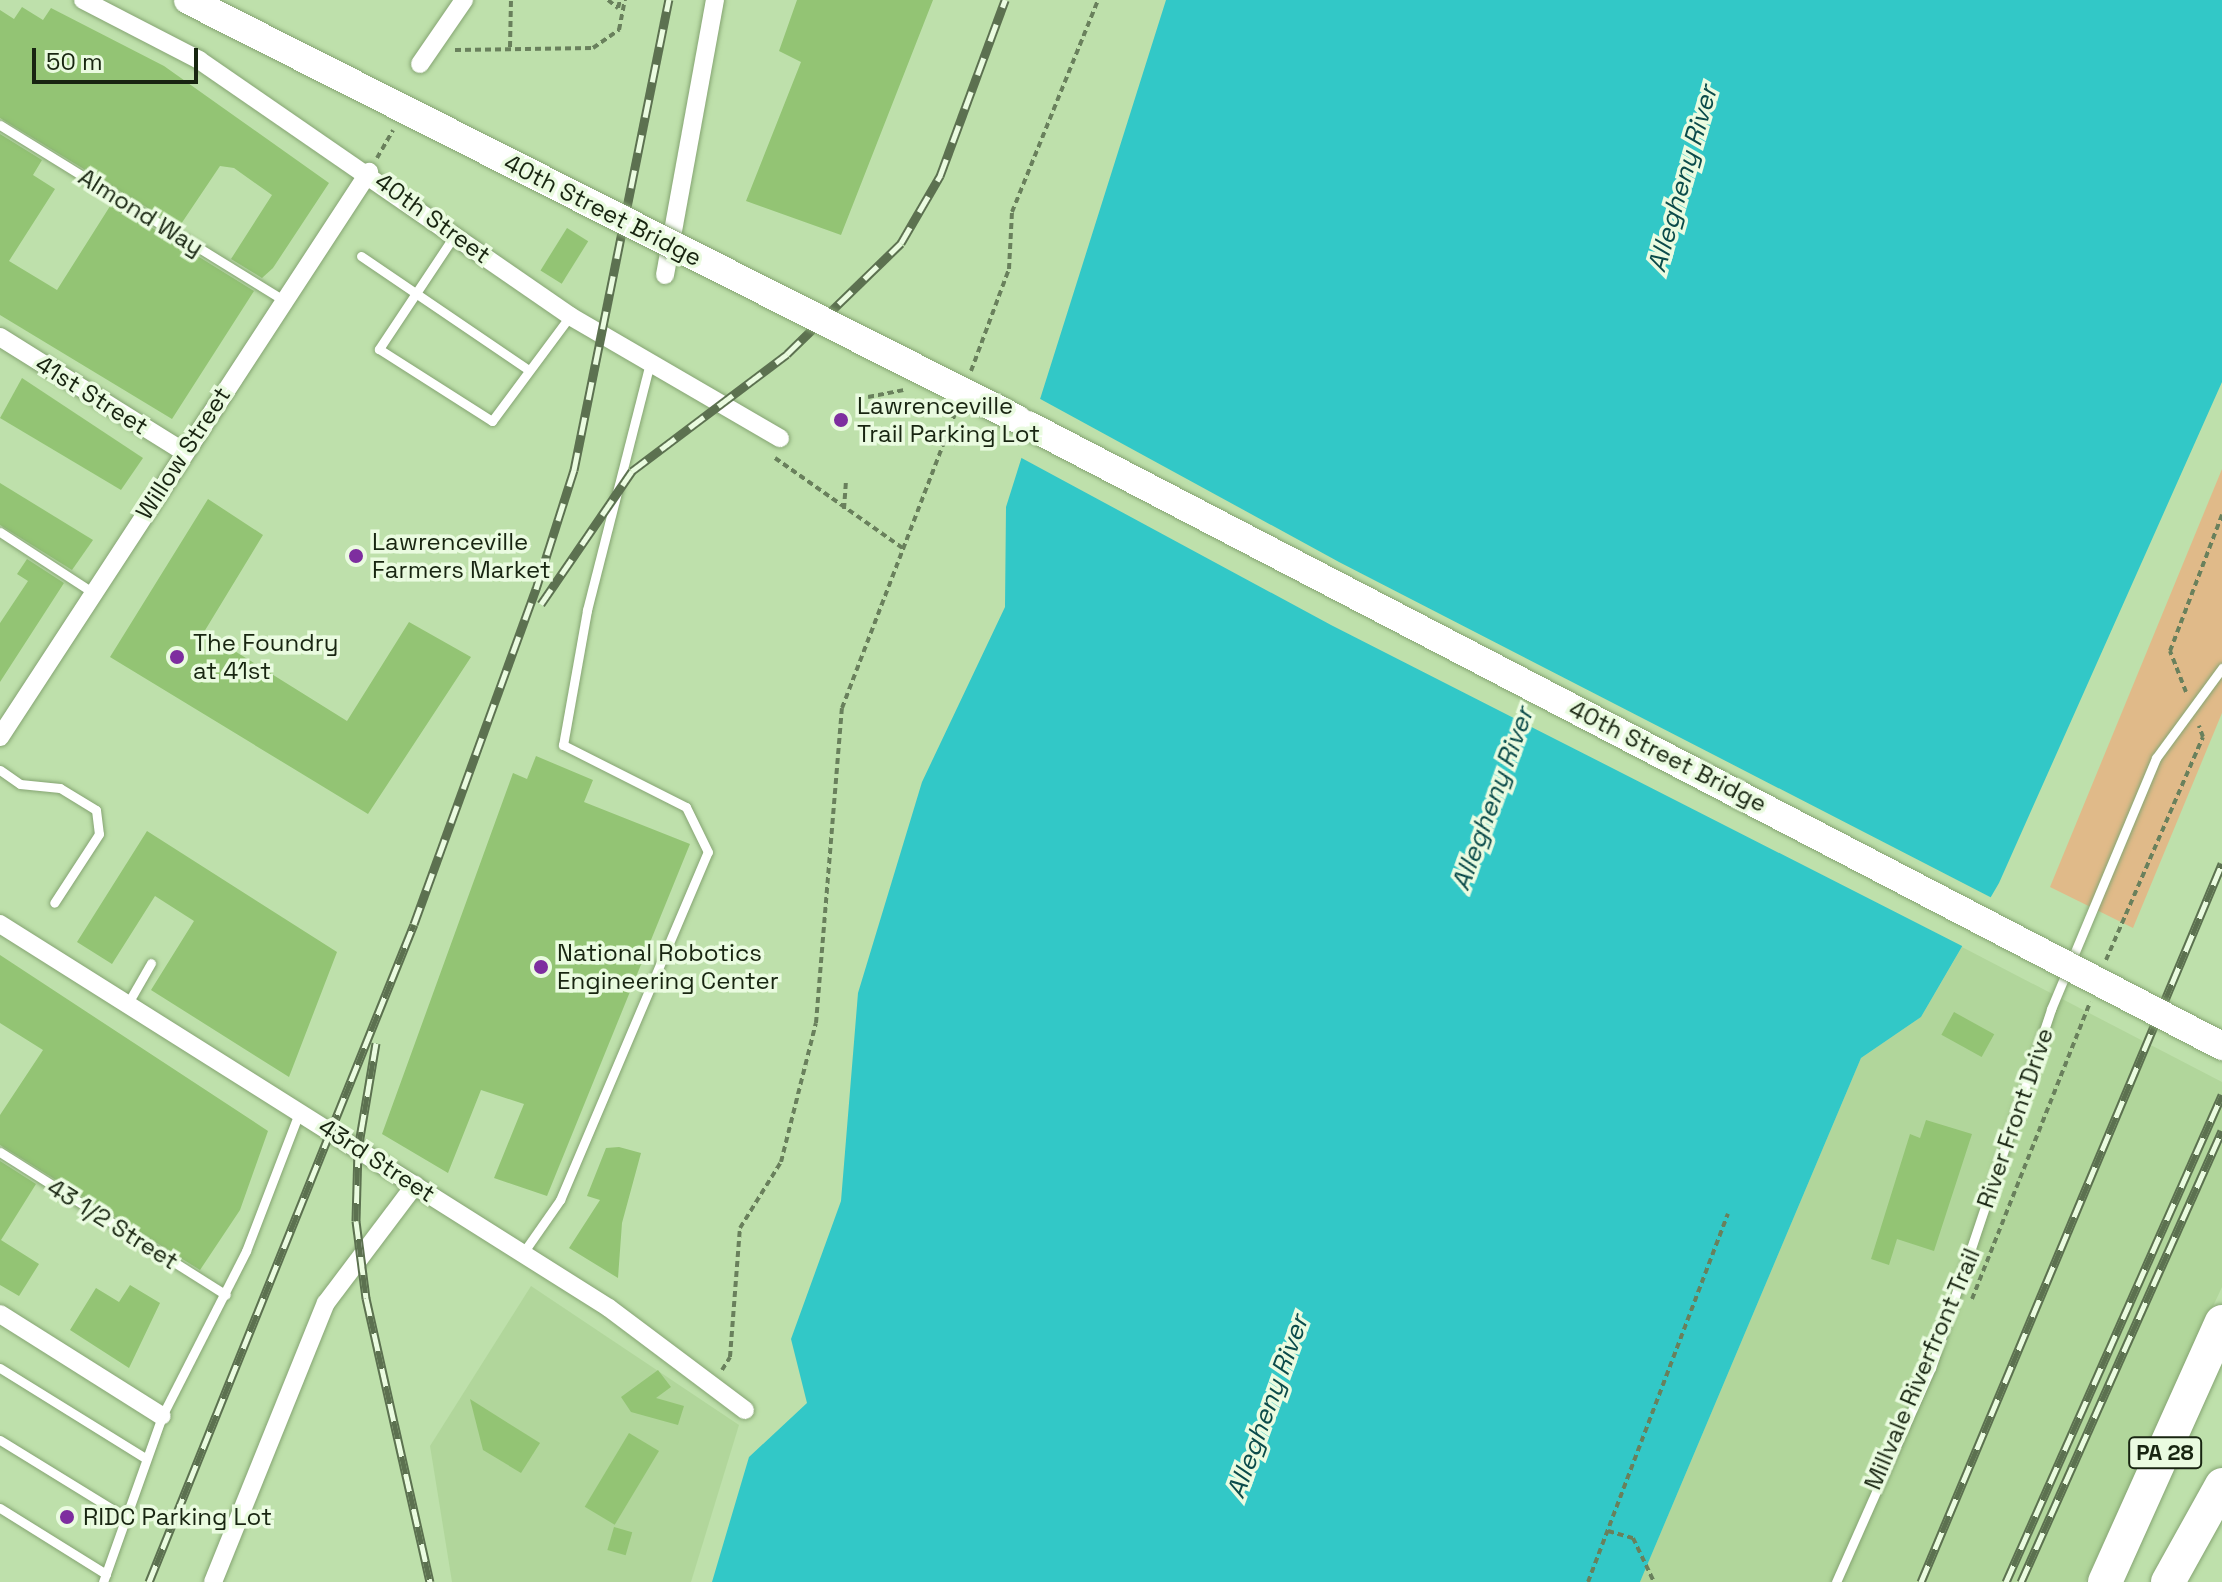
<!DOCTYPE html>
<html>
<head>
<meta charset="utf-8">
<style>
	body { margin:0 }
	#map { position:relative; width:2222px; height:1582px; overflow:hidden; background:#bee0ab; font-family:"Space Grotesk",sans-serif }
	div>[style] { position:absolute }
	.built>* { inset:0; background:#b1d69b }
	.green>* { inset:0; background:#e0ba89 }
	.water>* { inset:0; background:#32c8c7 }
	.pier>* { inset:0; background:#bee0ab }
	.building>* { inset:0; background:#93c474; transform-origin:0 0 }
	.path>* { height:4px; margin-top:-2px; transform-origin:0; background:repeating-linear-gradient(90deg,#69805c 0 6px,transparent 0 10px) }
	.roads { filter:drop-shadow(0 0 2px #85a472) drop-shadow(0 0 2px #85a472) }
	.service>* { height:9px; margin:-4.5px; padding:0 4.5px; transform-origin:4.5px; border-radius:4.5px; background:#fff }
	.minor>* { height:18px; margin:-9px; padding:0 9px; transform-origin:9px; border-radius:9px; background:#fff }
	.motorway>* { height:34px; margin:-17px; padding:0 17px; transform-origin:17px; border-radius:17px; background:#fff }
	.rail>* { height:9px; margin-top:-4.5px; transform-origin:0; background:repeating-linear-gradient(90deg,#eafbe0 0 18px,#5c7150 0 36px); box-sizing:border-box; border-block:2px solid #5c7150 }
	.bridges { filter:drop-shadow(0 0 2px #85a472) drop-shadow(0 0 2px #85a472) }
	.primary-bridge>* { height:28px; margin:-14px; padding:0 14px; transform-origin:14px; border-radius:14px; background:#fff }
	.dots>* { width:22px; height:22px; translate:-50% -50%; box-sizing:border-box; border:4px solid #eafbe0; border-radius:50% }
	span { translate:-50% -50%; white-space:nowrap; text-align:center; line-height:1.15; -webkit-text-stroke:7px #eafbe0; paint-order:stroke }
	.shield-label span { padding:2px 6px; background:#eafbe0; border:2px solid; border-radius:6px; -webkit-text-stroke-width:0 }
	.shield-label { font-size:22px; color:#182511; font-weight:700 }
	.street-label { font-size:24px; color:#182511 }
	.poi-label { font-size:24px; color:#182511 }
	.left { translate:0 -50%; text-align:left }
	.water-label { font-size:26px; color:#0b4b4a; font-style:italic }
	.scale { position:absolute; left:32px; top:48px; width:166px; height:36px; box-sizing:border-box; border:4px solid #182511; border-top:0; padding-left:10px; font-size:24px; line-height:28px; white-space:nowrap; color:#182511; -webkit-text-stroke:6px #eafbe0; paint-order:stroke }
</style>
</head>
<body>
<div id="map">
	<div class="built">
		<div style="clip-path:polygon(1962px 947px,2222px 1082px,2222px 1287px,2085px 1582px,1640px 1582px,1861px 1058px,1921px 1017px)"></div>
		<div style="clip-path:polygon(531px 1286px,739px 1425px,691px 1582px,452px 1582px,430px 1446px)"></div>
	</div>
	<div class="green">
		<div style="clip-path:polygon(2222px 469px,2222px 713px,2133px 928px,2050px 887px)"></div>
	</div>
	<div class="water">
		<div style="clip-path:polygon(1166px 0,2222px 0,2222px 382px,1999px 883px,1921px 1017px,1861px 1058px,1640px 1582px,712px 1582px,749px 1457px,807px 1403px,791px 1339px,841px 1201px,858px 993px,922px 782px,1005px 607px,1006px 507px)"></div>
	</div>
	<div class="pier">
		<div style="clip-path:polygon(1033px 395px,1339px 562px,1994px 899px,1966px 948px,1331px 625px,1016px 455px)"></div>
	</div>
	<div class="building">
		<div style="clip-path:polygon(797px 0,933px 0,841px 235px,746px 201px,801px 62px,779px 51px)"></div>
		<div style="clip-path:polygon(22px 7px,43px 20px,51px 8px,164px 66px,329px 183px,273px 268px,262px 278px,231px 259px,272px 195px,234px 168px,220px 166px,179px 227px,0 118px,0 10px,14px 19px)"></div>
		<div style="clip-path:polygon(0 134px,42px 160px,33px 175px,55px 189px,9px 261px,57px 290px,112px 203px,254px 291px,172px 419px,0 315px)"></div>
		<div style="left:567px;top:228px;width:25px;height:50px;rotate:32deg"></div>
		<div style="clip-path:polygon(22px 378px,143px 458px,121px 490px,0 418px)"></div>
		<div style="clip-path:polygon(0 483px,93px 540px,72px 570px,0 525px)"></div>
		<div style="clip-path:polygon(208px 499px,263px 535px,204px 632px,347px 721px,409px 622px,471px 657px,368px 814px,110px 657px)"></div>
		<div style="clip-path:polygon(27px 559px,64px 583px,0 682px,0 623px,28px 581px,17px 574px)"></div>
		<div style="clip-path:polygon(536px 756px,593px 780px,584px 802px,690px 844px,547px 1196px,494px 1178px,524px 1104px,481px 1090px,448px 1173px,382px 1134px,513px 773px,527px 779px)"></div>
		<div style="clip-path:polygon(147px 831px,337px 952px,289px 1077px,151px 990px,194px 921px,155px 896px,112px 964px,77px 942px)"></div>
		<div style="clip-path:polygon(0 955px,268px 1131px,240px 1210px,200px 1270px,0 1145px,0 1115px,43px 1050px,0 1023px)"></div>
		<div style="left:1954px;top:1012px;width:46px;height:26px;rotate:29deg"></div>
		<div style="clip-path:polygon(1926px 1120px,1972px 1134px,1934px 1251px,1897px 1239px,1889px 1265px,1871px 1259px,1910px 1134px,1920px 1138px)"></div>
		<div style="clip-path:polygon(619px 1147px,641px 1153px,622px 1223px,618px 1278px,569px 1248px,600px 1200px,587px 1196px,606px 1148px)"></div>
		<div style="clip-path:polygon(0 1161px,36px 1184px,1px 1240px,39px 1264px,19px 1296px,0 1285px)"></div>
		<div style="clip-path:polygon(130px 1285px,160px 1303px,129px 1368px,70px 1330px,96px 1288px,119px 1302px)"></div>
		<div style="clip-path:polygon(658px 1370px,671px 1387px,656px 1398px,684px 1406px,678px 1425px,631px 1412px,621px 1397px)"></div>
		<div style="clip-path:polygon(470px 1399px,540px 1443px,521px 1473px,483px 1450px)"></div>
		<div style="left:629px;top:1433px;width:35px;height:86px;rotate:31deg"></div>
		<div style="left:614px;top:1527px;width:19px;height:24px;rotate:16deg"></div>
	</div>
	<div class="path">
		<div style="left:608px;top:0;width:13px;rotate:39deg"></div>
		<div style="left:618px;top:8px;width:8px;rotate:-76deg"></div>
		<div style="left:510px;top:47px;width:47px;rotate:-88.8deg"></div>
		<div style="left:455px;top:50px;width:138px;rotate:-0.8deg"></div>
		<div style="left:593px;top:48px;width:32px;rotate:-35deg"></div>
		<div style="left:619px;top:30px;width:31px;rotate:-79deg"></div>
		<div style="left:377px;top:158px;width:32px;rotate:-60deg"></div>
		<div style="left:971px;top:371px;width:109px;rotate:-69.6deg"></div>
		<div style="left:1009px;top:269px;width:57px;rotate:-87deg"></div>
		<div style="left:1012px;top:212px;width:229px;rotate:-67.9deg"></div>
		<div style="left:868px;top:397px;width:36px;rotate:-11deg"></div>
		<div style="left:775px;top:458px;width:158px;rotate:35.2deg"></div>
		<div style="left:844px;top:509px;width:29px;rotate:-86deg"></div>
		<div style="left:2186px;top:692px;width:44px;rotate:-111.3deg"></div>
		<div style="left:2170px;top:651px;width:146px;rotate:-69.1deg"></div>
		<div style="left:2106px;top:960px;width:243px;rotate:-66.5deg"></div>
		<div style="left:2203px;top:737px;width:12px;rotate:-110deg"></div>
		<div style="left:1972px;top:1299px;width:320px;rotate:-68.3deg"></div>
		<div style="left:722px;top:1370px;width:15px;rotate:-58deg"></div>
		<div style="left:730px;top:1357px;width:129px;rotate:-85.6deg"></div>
		<div style="left:740px;top:1228px;width:78px;rotate:-58.2deg"></div>
		<div style="left:781px;top:1162px;width:143px;rotate:-75.9deg"></div>
		<div style="left:816px;top:1023px;width:316px;rotate:-85.3deg"></div>
		<div style="left:842px;top:708px;width:316px;rotate:-69deg"></div>
		<div style="left:1608px;top:1531px;width:26px;rotate:16deg"></div>
		<div style="left:1633px;top:1538px;width:49px;rotate:64.5deg"></div>
		<div style="left:1588px;top:1582px;width:394px;rotate:-69.2deg"></div>
	</div>
	<div class="roads">
		<div class="service">
			<div style="left:0;top:125px;width:333px;rotate:31.7deg"></div>
			<div style="left:454px;top:236px;width:136px;rotate:123.6deg"></div>
			<div style="left:379px;top:349px;width:134px;rotate:32.5deg"></div>
			<div style="left:492px;top:421px;width:131px;rotate:-53.4deg"></div>
			<div style="left:361px;top:256px;width:199px;rotate:34.2deg"></div>
			<div style="left:0;top:532px;width:110px;rotate:33.1deg"></div>
			<div style="left:0;top:770px;width:24px;rotate:35deg"></div>
			<div style="left:20px;top:784px;width:40px;rotate:5.7deg"></div>
			<div style="left:60px;top:788px;width:42px;rotate:31.4deg"></div>
			<div style="left:96px;top:810px;width:24px;rotate:83deg"></div>
			<div style="left:99px;top:834px;width:82px;rotate:123.1deg"></div>
			<div style="left:128px;top:1003px;width:46px;rotate:-60.1deg"></div>
			<div style="left:0;top:1152px;width:267px;rotate:32.3deg"></div>
			<div style="left:523px;top:1253px;width:65px;rotate:-55.1deg"></div>
			<div style="left:560px;top:1200px;width:378px;rotate:-67deg"></div>
			<div style="left:708px;top:852px;width:50px;rotate:-116.1deg"></div>
			<div style="left:686px;top:807px;width:138px;rotate:-153.2deg"></div>
			<div style="left:563px;top:745px;width:137px;rotate:-79.9deg"></div>
			<div style="left:587px;top:610px;width:252px;rotate:-75.7deg"></div>
			<div style="left:0;top:1368px;width:171px;rotate:31.8deg"></div>
			<div style="left:0;top:1440px;width:147px;rotate:31.6deg"></div>
			<div style="left:0;top:1508px;width:125px;rotate:31.9deg"></div>
			<div style="left:103px;top:1582px;width:176px;rotate:-70.4deg"></div>
			<div style="left:162px;top:1416px;width:185px;rotate:-63deg"></div>
			<div style="left:246px;top:1251px;width:148px;rotate:-69deg"></div>
			<div style="left:1836px;top:1582px;width:234px;rotate:-66.1deg"></div>
			<div style="left:1931px;top:1368px;width:379px;rotate:-71.5deg"></div>
			<div style="left:2051px;top:1009px;width:272px;rotate:-67.3deg"></div>
			<div style="left:2156px;top:758px;width:112px;rotate:-53.7deg"></div>
		</div>
		<div class="minor">
			<div style="left:83px;top:0;width:131px;rotate:27.3deg"></div>
			<div style="left:199px;top:60px;width:451px;rotate:34.6deg"></div>
			<div style="left:570px;top:316px;width:243px;rotate:30.2deg"></div>
			<div style="left:420px;top:64px;width:78px;rotate:-55.5deg"></div>
			<div style="left:665px;top:275px;width:280px;rotate:-79.7deg"></div>
			<div style="left:0;top:337px;width:217px;rotate:32deg"></div>
			<div style="left:0;top:737px;width:675px;rotate:-56.85deg"></div>
			<div style="left:0;top:924px;width:720px;rotate:32.23deg"></div>
			<div style="left:609px;top:1308px;width:170px;rotate:36.9deg"></div>
			<div style="left:0;top:1314px;width:191px;rotate:32.2deg"></div>
			<div style="left:213px;top:1582px;width:301px;rotate:-68deg"></div>
			<div style="left:326px;top:1303px;width:148px;rotate:-53deg"></div>
		</div>
		<div class="motorway">
			<div style="left:2105px;top:1582px;width:285px;rotate:-65.8deg"></div>
			<div style="left:2168px;top:1582px;width:111px;rotate:-60.9deg"></div>
		</div>
	</div>
	<div class="rail">
		<div style="left:541px;top:604px;width:161px;rotate:-55.6deg"></div>
		<div style="left:632px;top:471px;width:194px;rotate:-37deg"></div>
		<div style="left:787px;top:354px;width:159px;rotate:-44.2deg"></div>
		<div style="left:901px;top:243px;width:78px;rotate:-59.8deg"></div>
		<div style="left:940px;top:176px;width:188px;rotate:-69.7deg"></div>
		<div style="left:376px;top:1043px;width:108px;rotate:99.6deg"></div>
		<div style="left:358px;top:1149px;width:72px;rotate:91.6deg"></div>
		<div style="left:356px;top:1221px;width:78px;rotate:82.6deg"></div>
		<div style="left:366px;top:1298px;width:291px;rotate:77.3deg"></div>
		<div style="left:149px;top:1582px;width:709px;rotate:-68.06deg"></div>
		<div style="left:414px;top:924px;width:357px;rotate:-70deg"></div>
		<div style="left:536px;top:589px;width:125px;rotate:-72.3deg"></div>
		<div style="left:574px;top:470px;width:480px;rotate:-78.6deg"></div>
		<div style="left:1921px;top:1582px;width:779px;rotate:-67.26deg"></div>
		<div style="left:2006px;top:1582px;width:533px;rotate:-66.08deg"></div>
		<div style="left:2021px;top:1582px;width:494px;rotate:-66deg"></div>
	</div>
	<div class="bridges">
		<div class="primary-bridge">
			<div style="left:188px;top:0;width:929px;rotate:26.81deg"></div>
			<div style="left:1028px;top:425px;width:1346px;rotate:27.48deg"></div>
		</div>
	</div>
	<div class="dots">
		<div style="left:841px;top:420px;background:#7e2e9f"></div>
		<div style="left:356px;top:556px;background:#7e2e9f"></div>
		<div style="left:177px;top:657px;background:#7e2e9f"></div>
		<div style="left:541px;top:967px;background:#7e2e9f"></div>
		<div style="left:67px;top:1517px;background:#7e2e9f"></div>
	</div>
	<div class="shield-label">
		<span style="left:2165px;top:1453px">PA 28</span>
	</div>
	<div class="street-label">
		<span style="left:603px;top:210px;rotate:27deg">40th Street Bridge</span>
		<span style="left:141px;top:212px;rotate:32deg">Almond Way</span>
		<span style="left:433px;top:218px;rotate:36deg">40th Street</span>
		<span style="left:92px;top:395px;rotate:32deg">41st Street</span>
		<span style="left:183px;top:453px;rotate:-57deg">Willow Street</span>
		<span style="left:1668px;top:756px;rotate:27deg">40th Street Bridge</span>
		<span style="left:2015px;top:1118px;rotate:-71deg">River Front Drive</span>
		<span style="left:377px;top:1160px;rotate:33deg">43rd Street</span>
		<span style="left:113px;top:1224px;rotate:32deg">43 1/2 Street</span>
		<span style="left:1922px;top:1369px;rotate:-67deg">Millvale Riverfront Trail</span>
	</div>
	<div class="poi-label">
		<span class="left" style="left:857px;top:420px">Lawrenceville<br>Trail Parking Lot</span>
		<span class="left" style="left:372px;top:556px">Lawrenceville<br>Farmers Market</span>
		<span class="left" style="left:193px;top:657px">The Foundry<br>at 41st</span>
		<span class="left" style="left:557px;top:967px">National Robotics<br>Engineering Center</span>
		<span class="left" style="left:83px;top:1517px">RIDC Parking Lot</span>
	</div>
	<div class="water-label">
		<span style="left:1683px;top:179px;rotate:-74deg">Allegheny River</span>
		<span style="left:1493px;top:799px;rotate:-70deg">Allegheny River</span>
		<span style="left:1268px;top:1407px;rotate:-70deg">Allegheny River</span>
	</div>
	<div class="scale">50 m</div>
</div>
</body>
</html>
